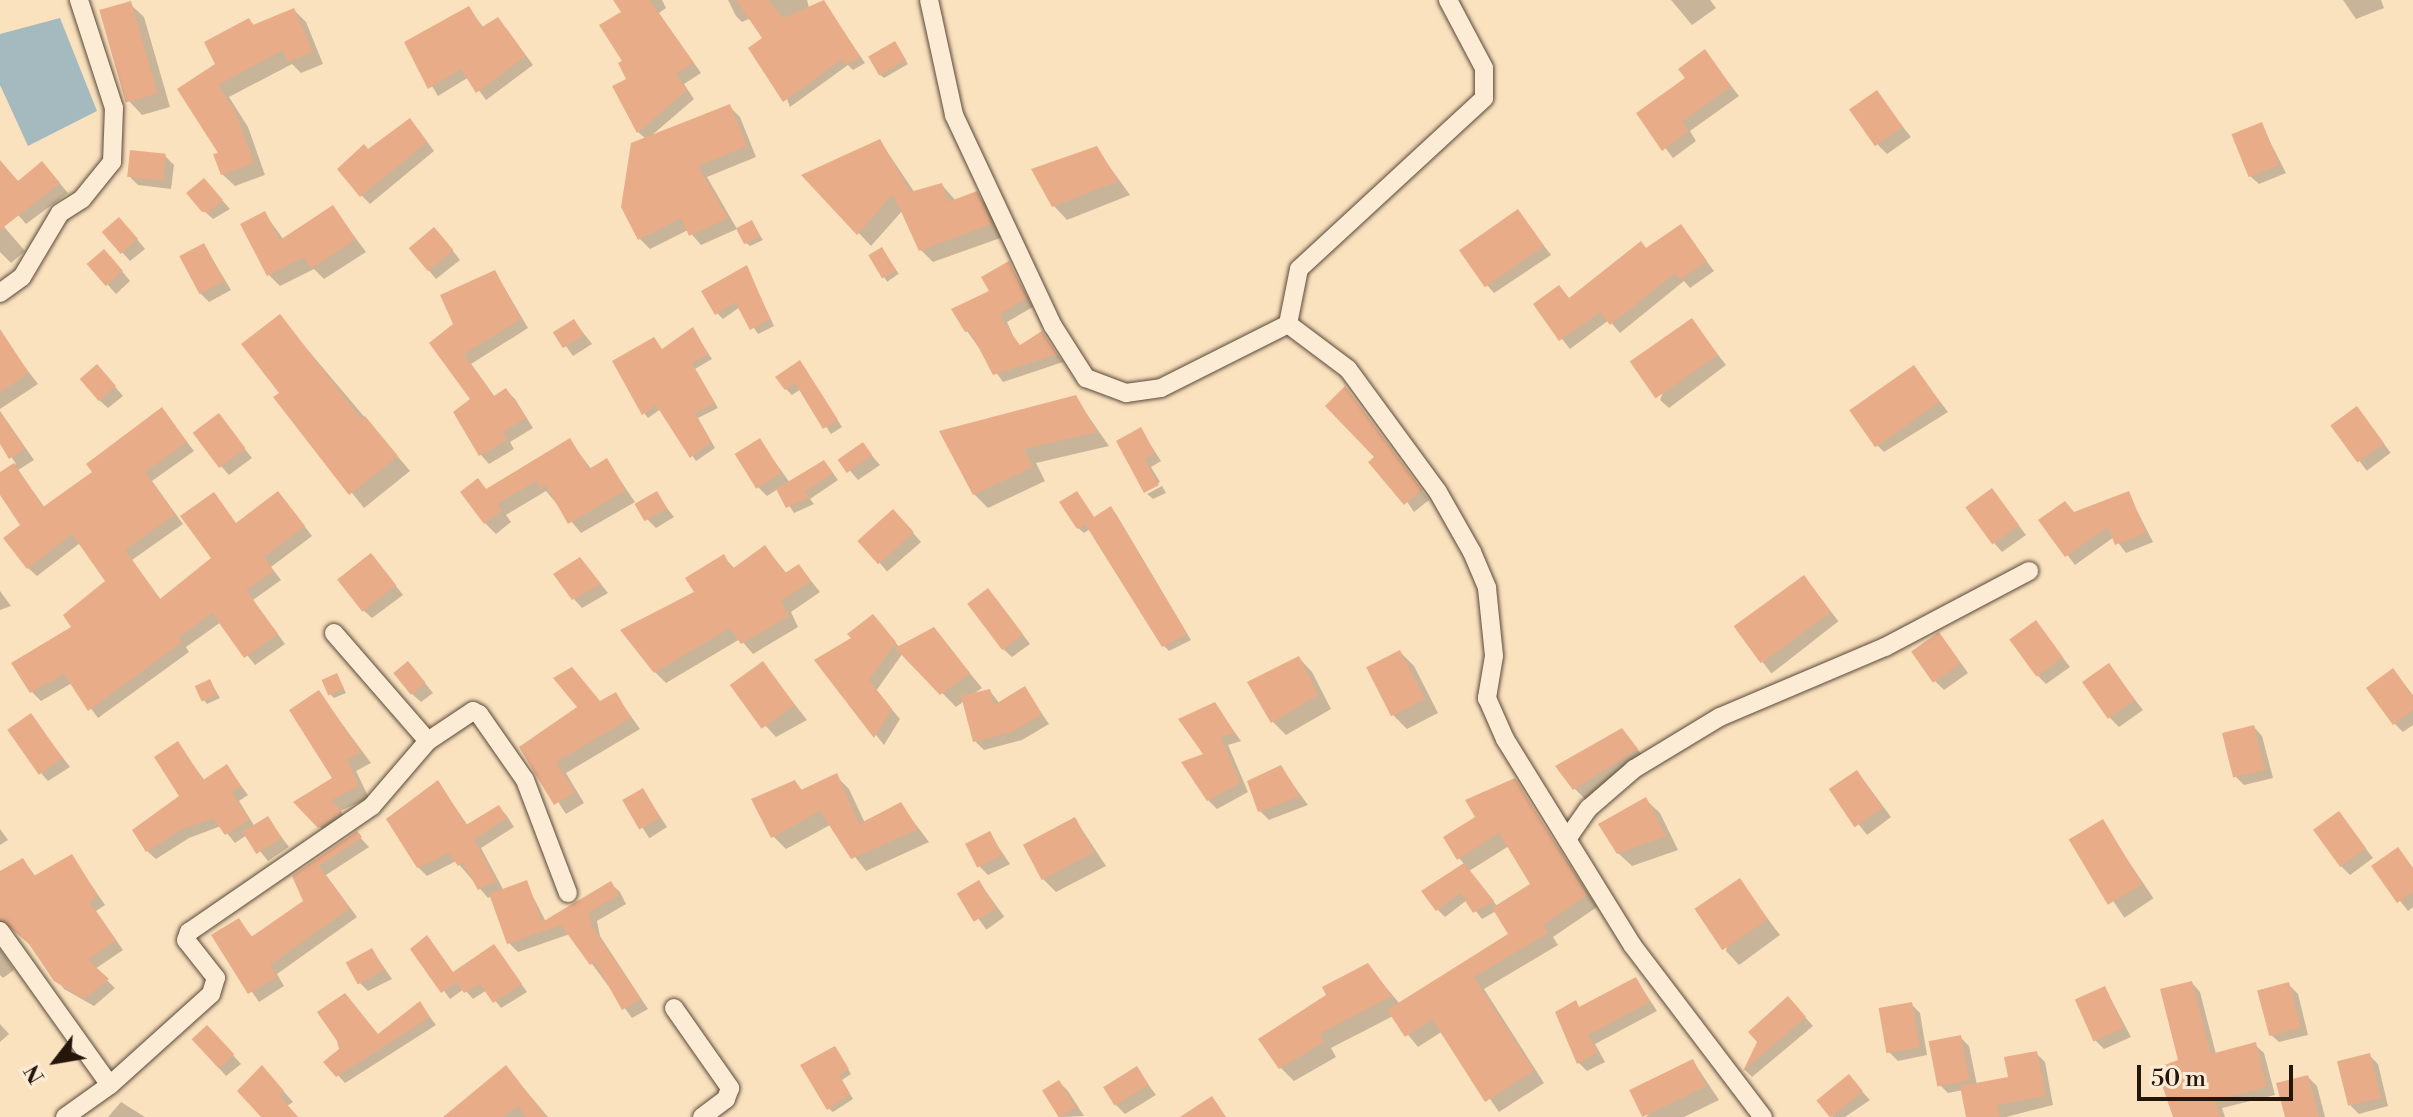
<!DOCTYPE html>
<html>
<head>
<meta charset="utf-8">
<style>
	body { margin:0 }
	#map { position:relative; width:2413px; height:1117px; overflow:hidden; background:#fbe2bf; font-family:"Libre Bodoni",serif }
	div>[style] { position:absolute }
	.water>* { inset:0; background:#a5babe }
	.shadow>* { inset:0; background:#0003; transform-origin:0 0 }
	.building>* { inset:0; background:#e9ac89; transform-origin:0 0 }
	.roads { filter:drop-shadow(0 0 2px #5a4938) drop-shadow(0 0 2px #5a4938) }
	.street>* { height:18px; margin:-9px; padding:0 9px; transform-origin:9px; border-radius:9px; background:#fcecd5 }
	span { translate:-50% -50%; white-space:nowrap; text-align:center; line-height:1.15; -webkit-text-stroke:6px #fcecd5; paint-order:stroke }
	.north { position:absolute; left:16px; top:1021px; width:80px; height:80px; -webkit-text-stroke:6px #fcecd5; paint-order:stroke; rotate:239deg; font-size:22px; font-weight:700; line-height:32px; text-align:center; color:#24160b }
	.north::after { content:''; display:block; margin:auto; width:28px; height:36px; background:#24160b; clip-path:polygon(50% 0,100% 100%,50% 72%,0 100%) }
	.scale { position:absolute; left:2137px; top:1065px; width:156px; height:36px; box-sizing:border-box; border:4px solid #24160b; border-top:0; padding-left:10px; font-size:24px; line-height:28px; white-space:nowrap; color:#24160b; -webkit-text-stroke:6px #fcecd5; paint-order:stroke }
</style>
</head>
<body>
<div id="map">
	<div class="water">
		<div style="clip-path:polygon(60px 18px,97px 111px,28px 146px,0 85px,0 34px)"></div>
	</div>
	<div class="shadow">
		<div style="clip-path:polygon(616px 0,662px 0,666px 8px,659px 13px,701px 73px,684px 84px,694px 99px,651px 136px,730px 107px,740px 117px,756px 157px,707px 177px,737px 229px,701px 245px,688px 230px,650px 249px,640px 239px,646px 139px,638px 132px,625px 62px,624px 13px)"></div>
		<div style="clip-path:polygon(728px 0,807px 0,809px 8px,823px 1px,865px 63px,853px 70px,848px 65px,790px 107px,765px 39px,751px 18px,742px 22px,736px 16px)"></div>
		<div style="clip-path:polygon(1671px 0,1710px 0,1716px 8px,1692px 25px)"></div>
		<div style="clip-path:polygon(2343px 0,2381px 0,2384px 8px,2356px 19px)"></div>
		<div style="clip-path:polygon(130px 4px,144px 17px,170px 107px,142px 115px,129px 101px)"></div>
		<div style="clip-path:polygon(469px 9px,484px 28px,506px 28px,533px 65px,486px 100px,469px 77px,438px 96px,406px 43px)"></div>
		<div style="clip-path:polygon(294px 10px,306px 22px,323px 64px,301px 73px,292px 64px,229px 97px,248px 127px,265px 175px,235px 186px,222px 174px,221px 154px,180px 90px,218px 65px,249px 20px,255px 26px)"></div>
		<div style="clip-path:polygon(898px 48px,908px 64px,884px 78px,880px 75px)"></div>
		<div style="clip-path:polygon(1705px 52px,1739px 96px,1690px 131px,1696px 141px,1673px 158px,1639px 114px,1688px 79px)"></div>
		<div style="clip-path:polygon(1876px 93px,1911px 137px,1887px 154px,1878px 145px)"></div>
		<div style="clip-path:polygon(2261px 124px,2286px 173px,2259px 184px,2250px 176px)"></div>
		<div style="clip-path:polygon(418px 129px,434px 151px,370px 204px,361px 195px,368px 151px)"></div>
		<div style="clip-path:polygon(880px 141px,915px 193px,942px 185px,956px 201px,976px 194px,989px 207px,1003px 237px,933px 262px,920px 249px,903px 210px,871px 246px,805px 176px)"></div>
		<div style="clip-path:polygon(1096px 148px,1130px 195px,1067px 220px,1054px 206px)"></div>
		<div style="clip-path:polygon(165px 156px,174px 165px,171px 189px,138px 185px,129px 176px)"></div>
		<div style="clip-path:polygon(0 162px,18px 183px,50px 172px,68px 193px,26px 224px,0 194px)"></div>
		<div style="clip-path:polygon(212px 189px,230px 209px,213px 219px,204px 211px)"></div>
		<div style="clip-path:polygon(333px 208px,366px 252px,324px 279px,314px 269px,280px 286px,269px 275px,265px 214px,284px 240px)"></div>
		<div style="clip-path:polygon(1518px 211px,1551px 255px,1494px 293px,1486px 284px)"></div>
		<div style="clip-path:polygon(0 222px,25px 251px,11px 263px,0 252px)"></div>
		<div style="clip-path:polygon(752px 223px,763px 240px,750px 246px,746px 243px)"></div>
		<div style="clip-path:polygon(1680px 226px,1714px 271px,1690px 288px,1684px 281px,1620px 333px,1609px 320px,1570px 349px,1535px 305px,1559px 287px,1570px 299px)"></div>
		<div style="clip-path:polygon(128px 228px,145px 249px,130px 261px,104px 232px)"></div>
		<div style="clip-path:polygon(443px 238px,460px 260px,436px 279px,410px 248px)"></div>
		<div style="clip-path:polygon(204px 245px,231px 290px,209px 302px,200px 293px)"></div>
		<div style="left:882px;top:249px;width:30px;height:14px;rotate:56deg"></div>
		<div style="clip-path:polygon(113px 260px,130px 281px,116px 294px,89px 264px)"></div>
		<div style="clip-path:polygon(1009px 263px,1033px 307px,1007px 322px,1015px 340px,1021px 347px,1042px 334px,1063px 362px,1003px 382px,967px 331px)"></div>
		<div style="clip-path:polygon(747px 268px,774px 326px,758px 334px,740px 307px,723px 319px,717px 313px)"></div>
		<div style="clip-path:polygon(495px 272px,528px 328px,471px 364px,495px 397px,506px 390px,515px 399px,533px 428px,510px 442px,514px 449px,489px 464px,481px 455px,456px 325px)"></div>
		<div style="clip-path:polygon(280px 317px,410px 471px,364px 508px,276px 397px,282px 393px)"></div>
		<div style="clip-path:polygon(574px 321px,592px 344px,573px 356px,556px 332px)"></div>
		<div style="clip-path:polygon(1692px 321px,1726px 365px,1669px 408px,1660px 400px)"></div>
		<div style="clip-path:polygon(693px 330px,712px 359px,695px 369px,718px 408px,698px 418px,715px 448px,696px 461px,661px 409px,648px 418px,644px 413px,663px 351px)"></div>
		<div style="clip-path:polygon(8px 345px,38px 384px,0 409px,0 350px)"></div>
		<div style="clip-path:polygon(800px 362px,842px 427px,831px 434px,801px 389px,792px 395px,786px 389px)"></div>
		<div style="clip-path:polygon(1914px 368px,1948px 412px,1884px 452px,1875px 443px)"></div>
		<div style="clip-path:polygon(105px 375px,123px 396px,108px 408px,99px 400px)"></div>
		<div style="clip-path:polygon(1345px 388px,1429px 500px,1414px 512px,1377px 457px)"></div>
		<div style="clip-path:polygon(1075px 397px,1109px 446px,1036px 463px,1045px 481px,988px 508px,974px 494px)"></div>
		<div style="left:2357px;top:408px;width:56px;height:30px;rotate:53deg"></div>
		<div style="clip-path:polygon(162px 409px,194px 451px,152px 481px,183px 524px,132px 560px,161px 600px,213px 558px,213px 494px,237px 525px,287px 503px,312px 536px,271px 567px,281px 580px,253px 600px,285px 644px,255px 665px,221px 622px,186px 647px,189px 652px,98px 718px,72px 683px,41px 701px,32px 692px,108px 581px,80px 543px,37px 576px,28px 568px,22px 526px,0 491px,0 475px,16px 464px,0 440px,0 411px,34px 460px,18px 470px,45px 508px,94px 473px)"></div>
		<div style="clip-path:polygon(219px 416px,252px 458px,229px 475px,221px 466px)"></div>
		<div style="clip-path:polygon(1141px 430px,1161px 461px,1151px 467px,1160px 482px,1145px 490px)"></div>
		<div style="clip-path:polygon(570px 441px,592px 470px,607px 461px,635px 502px,581px 533px,546px 491px,506px 515px,511px 522px,496px 534px,485px 523px,478px 481px,487px 490px)"></div>
		<div style="clip-path:polygon(760px 441px,790px 483px,830px 469px,838px 480px,810px 499px,814px 504px,794px 513px,778px 489px,767px 496px,758px 487px)"></div>
		<div style="clip-path:polygon(863px 445px,880px 465px,858px 480px,841px 460px)"></div>
		<div style="clip-path:polygon(1162px 486px,1166px 493px,1153px 499px,1147px 494px)"></div>
		<div style="clip-path:polygon(1992px 490px,2026px 535px,2002px 552px,1994px 543px)"></div>
		<div style="clip-path:polygon(2128px 493px,2153px 542px,2126px 553px,2114px 537px,2075px 565px,2041px 520px,2075px 514px)"></div>
		<div style="clip-path:polygon(656px 494px,674px 517px,656px 528px,647px 519px)"></div>
		<div style="clip-path:polygon(1077px 494px,1095px 519px,1111px 509px,1116px 514px,1191px 640px,1169px 651px,1164px 646px,1090px 529px,1084px 533px,1078px 528px)"></div>
		<div style="left:902px;top:520px;width:29px;height:45px;rotate:49deg"></div>
		<div style="clip-path:polygon(765px 547px,787px 574px,799px 566px,820px 592px,791px 612px,798px 627px,753px 654px,740px 639px,666px 683px,655px 672px,697px 593px,723px 556px,735px 569px)"></div>
		<div style="clip-path:polygon(379px 564px,403px 595px,372px 618px,363px 610px)"></div>
		<div style="clip-path:polygon(588px 568px,608px 593px,582px 608px,574px 599px)"></div>
		<div style="left:1804px;top:577px;width:56px;height:85px;rotate:52deg"></div>
		<div style="clip-path:polygon(0 591px,11px 606px,0 610px)"></div>
		<div style="clip-path:polygon(996px 599px,1030px 644px,1012px 657px,1003px 649px)"></div>
		<div style="clip-path:polygon(2036px 623px,2070px 667px,2046px 684px,2037px 675px)"></div>
		<div style="clip-path:polygon(881px 625px,900px 648px,934px 630px,982px 688px,972px 695px,990px 691px,1000px 704px,1025px 689px,1049px 724px,1022px 740px,984px 750px,975px 741px,964px 701px,956px 707px,903px 653px,876px 691px,900px 719px,884px 745px,817px 661px)"></div>
		<div style="clip-path:polygon(1947px 644px,1968px 673px,1944px 690px,1935px 681px)"></div>
		<div style="clip-path:polygon(1400px 652px,1414px 666px,1438px 713px,1407px 729px,1393px 715px)"></div>
		<div style="clip-path:polygon(1299px 658px,1312px 672px,1331px 709px,1286px 735px,1272px 721px)"></div>
		<div style="clip-path:polygon(763px 664px,807px 720px,776px 737px,763px 723px)"></div>
		<div style="clip-path:polygon(2108px 665px,2143px 710px,2119px 727px,2110px 718px)"></div>
		<div style="clip-path:polygon(2393px 671px,2413px 695px,2413px 725px,2403px 732px,2395px 724px)"></div>
		<div style="clip-path:polygon(416px 672px,433px 693px,421px 702px,412px 694px)"></div>
		<div style="clip-path:polygon(337px 675px,346px 693px,334px 698px,330px 694px)"></div>
		<div style="clip-path:polygon(210px 681px,220px 698px,207px 704px,204px 700px)"></div>
		<div style="clip-path:polygon(319px 693px,371px 763px,356px 771px,369px 798px,340px 811px,351px 824px,331px 838px,296px 802px,335px 778px)"></div>
		<div style="clip-path:polygon(616px 695px,640px 729px,566px 773px,584px 803px,566px 814px,522px 747px)"></div>
		<div style="clip-path:polygon(1215px 705px,1241px 741px,1228px 745px,1248px 792px,1217px 809px,1208px 800px,1206px 755px)"></div>
		<div style="clip-path:polygon(31px 716px,70px 767px,48px 781px,40px 772px)"></div>
		<div style="clip-path:polygon(2254px 727px,2262px 736px,2273px 778px,2244px 785px,2235px 776px)"></div>
		<div style="clip-path:polygon(1621px 730px,1650px 764px,1588px 802px,1574px 788px)"></div>
		<div style="clip-path:polygon(178px 744px,205px 781px,227px 767px,248px 795px,239px 801px,255px 827px,268px 819px,289px 847px,268px 861px,247px 835px,235px 843px,221px 826px,189px 838px,156px 859px,147px 851px,182px 797px)"></div>
		<div style="clip-path:polygon(1281px 768px,1308px 805px,1269px 820px,1260px 811px)"></div>
		<div style="clip-path:polygon(836px 776px,849px 789px,865px 823px,901px 805px,929px 842px,866px 871px,830px 825px,786px 849px,773px 836px,795px 782px,803px 791px)"></div>
		<div style="clip-path:polygon(evenodd,1515px 781px,1597px 907px,1553px 937px,1558px 945px,1484px 989px,1544px 1083px,1499px 1112px,1443px 1031px,1418px 1047px,1393px 1016px,1331px 1048px,1336px 1057px,1294px 1081px,1280px 1067px,1329px 996px,1368px 966px,1400px 1004px,1511px 935px,1496px 911px,1482px 919px,1467px 900px,1445px 917px,1437px 909px,1465px 865px,1459px 858px,1478px 817px,1515px 781px,1509px 846px,1533px 885px,1498px 907px,1469px 871px,1509px 846px)"></div>
		<div style="clip-path:polygon(438px 782px,468px 826px,499px 807px,507px 816px,514px 827px,481px 848px,504px 891px,526px 883px,546px 922px,610px 883px,620px 892px,626px 904px,597px 921px,600px 936px,648px 1009px,632px 1018px,570px 934px,518px 952px,509px 943px,492px 896px,488px 898px,456px 861px,427px 876px,418px 867px)"></div>
		<div style="clip-path:polygon(1865px 782px,1891px 817px,1867px 835px,1832px 790px)"></div>
		<div style="left:643px;top:790px;width:44px;height:21px;rotate:57deg"></div>
		<div style="clip-path:polygon(1646px 800px,1660px 813px,1678px 850px,1632px 866px,1618px 853px)"></div>
		<div style="clip-path:polygon(2339px 814px,2373px 858px,2350px 875px,2341px 866px)"></div>
		<div style="clip-path:polygon(1075px 819px,1106px 866px,1056px 892px,1043px 879px)"></div>
		<div style="left:2102px;top:822px;width:92px;height:35px;rotate:56deg"></div>
		<div style="clip-path:polygon(0 829px,8px 840px,0 845px)"></div>
		<div style="clip-path:polygon(989px 833px,1010px 864px,988px 875px,980px 867px)"></div>
		<div style="clip-path:polygon(357px 834px,369px 847px,326px 875px,357px 917px,277px 974px,284px 986px,259px 1002px,213px 936px,239px 920px,253px 938px,306px 902px,294px 876px)"></div>
		<div style="clip-path:polygon(2397px 849px,2413px 868px,2413px 907px,2408px 911px,2373px 866px)"></div>
		<div style="clip-path:polygon(72px 857px,105px 905px,96px 911px,123px 950px,95px 969px,115px 988px,94px 1006px,64px 989px,32px 946px,9px 926px,0 937px,0 873px,23px 860px,36px 877px)"></div>
		<div style="clip-path:polygon(1739px 881px,1780px 935px,1739px 965px,1726px 951px)"></div>
		<div style="left:979px;top:882px;width:43px;height:22px;rotate:54deg"></div>
		<div style="clip-path:polygon(494px 946px,527px 992px,501px 1008px,487px 990px,473px 999px,464px 989px,450px 999px,413px 949px,454px 974px)"></div>
		<div style="clip-path:polygon(0 949px,14px 970px,3px 978px,0 975px)"></div>
		<div style="clip-path:polygon(372px 950px,392px 979px,368px 991px,360px 983px)"></div>
		<div style="clip-path:polygon(1636px 979px,1657px 1011px,1595px 1044px,1605px 1062px,1587px 1071px,1579px 1063px,1575px 1003px,1581px 1009px)"></div>
		<div style="clip-path:polygon(2192px 983px,2200px 992px,2216px 1054px,2255px 1045px,2264px 1053px,2275px 1095px,2222px 1108px,2225px 1117px,2175px 1117px)"></div>
		<div style="clip-path:polygon(2289px 985px,2298px 994px,2308px 1035px,2279px 1042px,2270px 1034px)"></div>
		<div style="clip-path:polygon(2105px 988px,2131px 1037px,2104px 1049px,2095px 1040px)"></div>
		<div style="clip-path:polygon(420px 1004px,436px 1025px,345px 1083px,326px 1062px,379px 1036px)"></div>
		<div style="clip-path:polygon(1911px 1004px,1920px 1013px,1927px 1055px,1898px 1061px,1889px 1052px)"></div>
		<div style="clip-path:polygon(1797px 1008px,1813px 1026px,1752px 1077px,1744px 1069px)"></div>
		<div style="clip-path:polygon(0 1024px,9px 1034px,0 1042px)"></div>
		<div style="clip-path:polygon(216px 1036px,241px 1064px,226px 1076px,193px 1039px)"></div>
		<div style="clip-path:polygon(1960px 1037px,1969px 1046px,1977px 1085px,2010px 1079px,2036px 1053px,2045px 1062px,2053px 1105px,2006px 1117px,1968px 1117px,1963px 1090px,1948px 1093px,1939px 1084px)"></div>
		<div style="clip-path:polygon(838px 1053px,851px 1074px,842px 1080px,853px 1099px,833px 1112px,829px 1109px)"></div>
		<div style="clip-path:polygon(2369px 1055px,2378px 1064px,2388px 1106px,2359px 1114px,2350px 1105px)"></div>
		<div style="clip-path:polygon(1693px 1061px,1719px 1100px,1684px 1117px,1646px 1117px)"></div>
		<div style="clip-path:polygon(506px 1067px,548px 1117px,445px 1117px)"></div>
		<div style="clip-path:polygon(1137px 1069px,1156px 1095px,1125px 1114px,1116px 1105px)"></div>
		<div style="clip-path:polygon(2308px 1077px,2317px 1086px,2325px 1117px,2287px 1117px)"></div>
		<div style="clip-path:polygon(272px 1078px,293px 1102px,287px 1106px,297px 1117px,262px 1117px)"></div>
		<div style="clip-path:polygon(1059px 1082px,1068px 1091px,1084px 1116px,1061px 1117px,1045px 1091px)"></div>
		<div style="clip-path:polygon(1857px 1086px,1870px 1100px,1845px 1117px,1833px 1117px,1829px 1113px)"></div>
		<div style="clip-path:polygon(121px 1102px,145px 1117px,108px 1117px)"></div>
	</div>
	<div class="building">
		<div style="clip-path:polygon(613px 0,649px 0,694px 63px,676px 74px,687px 90px,637px 133px,612px 86px,626px 79px,618px 63px,622px 61px,599px 25px,621px 12px)"></div>
		<div style="clip-path:polygon(736px 0,768px 0,783px 18px,824px 0,860px 57px,845px 65px,842px 59px,783px 102px,748px 48px,762px 38px)"></div>
		<div style="left:131px;top:1px;width:96px;height:33px;rotate:74deg"></div>
		<div style="clip-path:polygon(469px 6px,482px 27px,498px 17px,526px 56px,476px 93px,461px 69px,428px 89px,404px 42px)"></div>
		<div style="clip-path:polygon(294px 8px,313px 52px,288px 62px,283px 50px,218px 85px,236px 113px,254px 163px,221px 175px,213px 154px,218px 153px,177px 89px,215px 64px,204px 42px,249px 18px,253px 25px)"></div>
		<div style="left:895px;top:41px;width:22px;height:31px;rotate:60deg"></div>
		<div style="clip-path:polygon(1705px 49px,1731px 86px,1682px 122px,1689px 131px,1662px 151px,1636px 113px,1685px 78px,1678px 69px)"></div>
		<div style="left:1877px;top:90px;width:45px;height:34px;rotate:55deg"></div>
		<div style="clip-path:polygon(730px 104px,747px 146px,698px 166px,728px 218px,689px 236px,681px 218px,638px 240px,621px 207px,631px 143px)"></div>
		<div style="clip-path:polygon(410px 118px,427px 142px,360px 197px,337px 169px,364px 144px,368px 149px)"></div>
		<div style="left:2262px;top:122px;width:46px;height:33px;rotate:68deg"></div>
		<div style="clip-path:polygon(880px 139px,910px 192px,942px 183px,948px 202px,977px 191px,992px 224px,919px 251px,893px 194px,857px 235px,801px 175px)"></div>
		<div style="clip-path:polygon(1097px 146px,1118px 181px,1052px 207px,1031px 169px)"></div>
		<div style="left:130px;top:150px;width:36px;height:27px;rotate:6deg"></div>
		<div style="clip-path:polygon(0 160px,18px 181px,42px 161px,60px 183px,0 230px)"></div>
		<div style="clip-path:polygon(204px 178px,223px 200px,209px 212px,202px 212px,186px 193px)"></div>
		<div style="clip-path:polygon(333px 205px,356px 239px,311px 269px,304px 257px,267px 276px,240px 224px,265px 211px,280px 240px)"></div>
		<div style="left:1518px;top:209px;width:45px;height:72px;rotate:55deg"></div>
		<div style="left:119px;top:217px;width:29px;height:23px;rotate:49deg"></div>
		<div style="left:752px;top:220px;width:18px;height:18px;rotate:63deg"></div>
		<div style="clip-path:polygon(1681px 224px,1707px 261px,1680px 280px,1675px 273px,1610px 325px,1600px 312px,1559px 341px,1533px 304px,1559px 285px,1569px 298px,1641px 241px,1646px 248px)"></div>
		<div style="left:434px;top:227px;width:30px;height:33px;rotate:50deg"></div>
		<div style="left:204px;top:243px;width:43px;height:28px;rotate:62deg"></div>
		<div style="left:882px;top:247px;width:27px;height:16px;rotate:59deg"></div>
		<div style="left:104px;top:249px;width:29px;height:23px;rotate:49deg"></div>
		<div style="clip-path:polygon(1009px 261px,1027px 298px,1000px 314px,1008px 329px,1020px 345px,1042px 331px,1057px 354px,993px 375px,970px 331px,965px 332px,951px 309px,989px 291px,981px 277px)"></div>
		<div style="clip-path:polygon(747px 265px,770px 319px,750px 330px,735px 302px,715px 315px,701px 291px)"></div>
		<div style="clip-path:polygon(495px 270px,521px 319px,464px 354px,494px 396px,506px 388px,526px 418px,503px 432px,507px 440px,479px 456px,453px 412px,470px 399px,429px 343px,453px 324px,440px 295px)"></div>
		<div style="clip-path:polygon(280px 314px,361px 419px,365px 416px,398px 456px,349px 495px,273px 397px,279px 393px,241px 344px)"></div>
		<div style="left:1692px;top:318px;width:45px;height:76px;rotate:55deg"></div>
		<div style="left:574px;top:319px;width:19px;height:25px;rotate:58deg"></div>
		<div style="clip-path:polygon(693px 327px,708px 354px,692px 363px,715px 403px,695px 413px,711px 442px,690px 458px,656px 405px,642px 415px,612px 361px,654px 337px,662px 349px)"></div>
		<div style="clip-path:polygon(0 329px,29px 373px,0 392px)"></div>
		<div style="clip-path:polygon(800px 360px,838px 420px,823px 429px,795px 383px,785px 390px,775px 377px)"></div>
		<div style="left:97px;top:364px;width:29px;height:23px;rotate:49deg"></div>
		<div style="left:1914px;top:365px;width:45px;height:79px;rotate:55deg"></div>
		<div style="clip-path:polygon(1345px 386px,1422px 490px,1404px 505px,1368px 462px,1374px 457px,1325px 406px)"></div>
		<div style="clip-path:polygon(1076px 395px,1097px 432px,1024px 449px,1033px 467px,973px 495px,939px 431px)"></div>
		<div style="left:2357px;top:406px;width:46px;height:33px;rotate:54deg"></div>
		<div style="clip-path:polygon(162px 407px,187px 442px,145px 472px,175px 514px,125px 550px,160px 599px,211px 558px,180px 516px,214px 492px,236px 523px,278px 491px,305px 526px,264px 557px,274px 571px,246px 590px,278px 634px,244px 658px,212px 613px,178px 638px,182px 642px,88px 711px,64px 674px,30px 693px,11px 663px,71px 627px,63px 615px,105px 581px,72px 534px,27px 569px,3px 538px,20px 525px,0 495px,0 472px,14px 463px,43px 507px,92px 472px,86px 464px)"></div>
		<div style="clip-path:polygon(0 412px,25px 449px,9px 459px,0 444px)"></div>
		<div style="left:219px;top:413px;width:44px;height:33px;rotate:53deg"></div>
		<div style="clip-path:polygon(1141px 427px,1155px 453px,1145px 459px,1159px 485px,1144px 493px,1116px 441px)"></div>
		<div style="clip-path:polygon(570px 438px,589px 469px,607px 458px,626px 490px,568px 524px,546px 485px,540px 489px,536px 481px,497px 504px,502px 510px,484px 524px,460px 492px,478px 478px,486px 489px)"></div>
		<div style="left:760px;top:438px;width:41px;height:30px;rotate:58deg"></div>
		<div style="left:863px;top:442px;width:16px;height:31px;rotate:55deg"></div>
		<div style="clip-path:polygon(824px 460px,833px 473px,805px 492px,809px 497px,786px 508px,776px 489px)"></div>
		<div style="left:1992px;top:488px;width:46px;height:33px;rotate:54deg"></div>
		<div style="left:657px;top:491px;width:20px;height:26px;rotate:60deg"></div>
		<div style="clip-path:polygon(1077px 491px,1094px 517px,1111px 506px,1187px 634px,1162px 647px,1085px 524px,1077px 529px,1059px 502px)"></div>
		<div style="clip-path:polygon(2129px 491px,2146px 533px,2115px 545px,2108px 527px,2065px 557px,2038px 520px,2065px 501px,2074px 512px)"></div>
		<div style="left:893px;top:509px;width:31px;height:48px;rotate:48deg"></div>
		<div style="clip-path:polygon(765px 545px,785px 573px,799px 564px,811px 581px,781px 601px,789px 616px,741px 644px,730px 628px,654px 673px,620px 630px,694px 592px,685px 578px,724px 554px,732px 569px)"></div>
		<div style="left:371px;top:553px;width:41px;height:43px;rotate:52deg"></div>
		<div style="clip-path:polygon(580px 557px,601px 584px,572px 600px,553px 574px)"></div>
		<div style="left:1804px;top:575px;width:46px;height:87px;rotate:54deg"></div>
		<div style="left:988px;top:588px;width:58px;height:26px;rotate:53deg"></div>
		<div style="clip-path:polygon(873px 614px,896px 642px,869px 680px,892px 709px,874px 738px,814px 660px,851px 638px,847px 634px)"></div>
		<div style="left:2036px;top:620px;width:46px;height:33px;rotate:54deg"></div>
		<div style="clip-path:polygon(934px 627px,970px 673px,940px 695px,895px 648px)"></div>
		<div style="left:1939px;top:632px;width:38px;height:34px;rotate:55deg"></div>
		<div style="left:1400px;top:650px;width:55px;height:38px;rotate:63deg"></div>
		<div style="clip-path:polygon(1299px 656px,1318px 695px,1271px 723px,1247px 682px)"></div>
		<div style="left:408px;top:661px;width:28px;height:19px;rotate:51deg"></div>
		<div style="left:763px;top:661px;width:54px;height:41px;rotate:54deg"></div>
		<div style="left:2109px;top:663px;width:45px;height:33px;rotate:55deg"></div>
		<div style="clip-path:polygon(572px 667px,600px 701px,616px 692px,631px 718px,556px 762px,575px 792px,554px 805px,519px 747px,577px 707px,553px 678px)"></div>
		<div style="clip-path:polygon(2393px 668px,2413px 696px,2413px 710px,2393px 725px,2366px 688px)"></div>
		<div style="left:337px;top:673px;width:17px;height:17px;rotate:66deg"></div>
		<div style="left:210px;top:679px;width:17px;height:17px;rotate:65deg"></div>
		<div style="clip-path:polygon(1025px 686px,1042px 714px,1012px 732px,973px 742px,961px 696px,990px 689px,994px 705px)"></div>
		<div style="clip-path:polygon(319px 690px,361px 752px,347px 759px,359px 786px,331px 800px,342px 812px,318px 828px,293px 802px,332px 778px,289px 710px)"></div>
		<div style="clip-path:polygon(1215px 702px,1235px 733px,1221px 737px,1240px 783px,1207px 801px,1181px 762px,1203px 754px,1178px 719px)"></div>
		<div style="left:31px;top:713px;width:55px;height:29px;rotate:55deg"></div>
		<div style="left:2254px;top:725px;width:46px;height:33px;rotate:76deg"></div>
		<div style="clip-path:polygon(1622px 728px,1638px 749px,1573px 790px,1555px 766px)"></div>
		<div style="clip-path:polygon(178px 741px,203px 780px,227px 764px,241px 786px,232px 792px,249px 820px,225px 835px,213px 818px,180px 830px,146px 852px,132px 830px,179px 796px,154px 757px)"></div>
		<div style="clip-path:polygon(1281px 765px,1300px 796px,1258px 812px,1247px 781px)"></div>
		<div style="left:1857px;top:770px;width:46px;height:34px;rotate:56deg"></div>
		<div style="clip-path:polygon(837px 773px,859px 824px,901px 802px,918px 829px,851px 859px,820px 811px,771px 838px,751px 799px,795px 780px,801px 790px)"></div>
		<div style="clip-path:polygon(1515px 778px,1587px 895px,1543px 925px,1548px 933px,1474px 977px,1534px 1071px,1485px 1102px,1432px 1019px,1405px 1037px,1387px 1010px,1508px 934px,1492px 908px,1530px 884px,1499px 833px,1457px 860px,1443px 837px,1475px 817px,1465px 800px)"></div>
		<div style="clip-path:polygon(438px 780px,466px 825px,499px 805px,507px 818px,474px 839px,496px 881px,478px 890px,463px 863px,458px 866px,449px 853px,417px 868px,386px 819px)"></div>
		<div style="left:643px;top:788px;width:34px;height:24px;rotate:60deg"></div>
		<div style="clip-path:polygon(1646px 797px,1666px 836px,1617px 854px,1598px 824px)"></div>
		<div style="left:2339px;top:811px;width:46px;height:32px;rotate:54deg"></div>
		<div style="left:268px;top:816px;width:26px;height:30px;rotate:58deg"></div>
		<div style="left:1075px;top:817px;width:40px;height:59px;rotate:62deg"></div>
		<div style="left:2103px;top:819px;width:76px;height:40px;rotate:59deg"></div>
		<div style="clip-path:polygon(357px 831px,362px 837px,319px 866px,350px 908px,270px 965px,277px 977px,248px 994px,211px 935px,239px 918px,251px 937px,303px 901px,292px 876px)"></div>
		<div style="left:990px;top:831px;width:27px;height:28px;rotate:63deg"></div>
		<div style="clip-path:polygon(2398px 847px,2413px 868px,2413px 892px,2397px 903px,2371px 866px)"></div>
		<div style="clip-path:polygon(72px 854px,98px 896px,89px 902px,116px 940px,88px 960px,109px 979px,84px 999px,54px 981px,29px 944px,0 919px,0 871px,23px 858px,34px 876px)"></div>
		<div style="clip-path:polygon(1464px 863px,1494px 901px,1473px 913px,1460px 893px,1436px 911px,1421px 891px)"></div>
		<div style="left:1740px;top:878px;width:50px;height:55px;rotate:56deg"></div>
		<div style="clip-path:polygon(527px 880px,542px 922px,611px 881px,619px 895px,589px 912px,591px 925px,641px 999px,622px 1010px,595px 962px,590px 965px,561px 925px,507px 944px,489px 894px)"></div>
		<div style="left:979px;top:880px;width:33px;height:26px;rotate:59deg"></div>
		<div style="clip-path:polygon(427px 935px,453px 972px,494px 944px,522px 984px,493px 1003px,480px 984px,464px 993px,457px 982px,441px 993px,410px 949px)"></div>
		<div style="left:372px;top:948px;width:25px;height:30px;rotate:61deg"></div>
		<div style="clip-path:polygon(1368px 963px,1392px 996px,1319px 1034px,1324px 1042px,1279px 1069px,1258px 1039px,1326px 995px,1322px 987px)"></div>
		<div style="clip-path:polygon(1636px 977px,1650px 1002px,1588px 1035px,1598px 1052px,1577px 1064px,1555px 1012px,1576px 1000px,1579px 1007px)"></div>
		<div style="clip-path:polygon(2192px 981px,2211px 1054px,2256px 1042px,2267px 1087px,2215px 1100px,2221px 1117px,2173px 1117px,2156px 1068px,2178px 1060px,2160px 989px)"></div>
		<div style="left:2289px;top:982px;width:47px;height:33px;rotate:75deg"></div>
		<div style="left:2105px;top:986px;width:46px;height:33px;rotate:66deg"></div>
		<div style="clip-path:polygon(345px 993px,378px 1034px,420px 1001px,430px 1017px,336px 1077px,323px 1062px,339px 1049px,337px 1041px,317px 1012px)"></div>
		<div style="clip-path:polygon(1788px 996px,1806px 1017px,1743px 1071px,1757px 1042px,1748px 1032px)"></div>
		<div style="left:1912px;top:1002px;width:46px;height:34px;rotate:80deg"></div>
		<div style="left:207px;top:1025px;width:40px;height:21px;rotate:47deg"></div>
		<div style="left:1961px;top:1035px;width:46px;height:33px;rotate:79deg"></div>
		<div style="clip-path:polygon(835px 1046px,849px 1069px,839px 1075px,850px 1094px,827px 1110px,800px 1065px)"></div>
		<div style="clip-path:polygon(2037px 1051px,2046px 1096px,1997px 1105px,2000px 1117px,1966px 1117px,1960px 1086px,2008px 1077px,2004px 1057px)"></div>
		<div style="left:2370px;top:1053px;width:46px;height:34px;rotate:76deg"></div>
		<div style="left:1693px;top:1059px;width:30px;height:71px;rotate:64deg"></div>
		<div style="clip-path:polygon(262px 1065px,284px 1091px,279px 1095px,298px 1117px,261px 1117px,237px 1091px)"></div>
		<div style="clip-path:polygon(506px 1065px,546px 1117px,526px 1117px,518px 1106px,503px 1117px,443px 1117px)"></div>
		<div style="left:1137px;top:1066px;width:22px;height:40px;rotate:58deg"></div>
		<div style="left:1849px;top:1074px;width:22px;height:42px;rotate:51deg"></div>
		<div style="clip-path:polygon(2308px 1075px,2319px 1117px,2285px 1117px,2276px 1083px)"></div>
		<div style="left:1059px;top:1080px;width:32px;height:20px;rotate:58deg"></div>
		<div style="clip-path:polygon(1212px 1096px,1226px 1117px,1180px 1117px)"></div>
	</div>
	<div class="roads">
		<div class="street">
			<div style="left:929px;top:0;width:118px;rotate:77.7deg"></div>
			<div style="left:954px;top:115px;width:233px;rotate:64.9deg"></div>
			<div style="left:1053px;top:326px;width:62px;rotate:57.6deg"></div>
			<div style="left:1086px;top:378px;width:43px;rotate:20.6deg"></div>
			<div style="left:1126px;top:393px;width:35px;rotate:-8deg"></div>
			<div style="left:1161px;top:388px;width:142px;rotate:-26.7deg"></div>
			<div style="left:1288px;top:324px;width:75px;rotate:36.9deg"></div>
			<div style="left:1348px;top:369px;width:152px;rotate:53.8deg"></div>
			<div style="left:1438px;top:492px;width:69px;rotate:60.5deg"></div>
			<div style="left:1472px;top:552px;width:39px;rotate:67deg"></div>
			<div style="left:1487px;top:588px;width:68px;rotate:84.1deg"></div>
			<div style="left:1494px;top:656px;width:43px;rotate:99.5deg"></div>
			<div style="left:1487px;top:698px;width:45px;rotate:66.3deg"></div>
			<div style="left:1505px;top:739px;width:243px;rotate:58.3deg"></div>
			<div style="left:1633px;top:946px;width:215px;rotate:52.8deg"></div>
			<div style="left:0;top:293px;width:27px;rotate:-36deg"></div>
			<div style="left:22px;top:277px;width:74px;rotate:-59.3deg"></div>
			<div style="left:60px;top:213px;width:26px;rotate:-32deg"></div>
			<div style="left:82px;top:199px;width:48px;rotate:-51deg"></div>
			<div style="left:112px;top:162px;width:54px;rotate:-87.9deg"></div>
			<div style="left:114px;top:108px;width:114px;rotate:-108deg"></div>
			<div style="left:1288px;top:324px;width:56px;rotate:-78.7deg"></div>
			<div style="left:1299px;top:269px;width:252px;rotate:-42.7deg"></div>
			<div style="left:1484px;top:98px;width:30px;rotate:-90deg"></div>
			<div style="left:1484px;top:68px;width:77px;rotate:-117.9deg"></div>
			<div style="left:334px;top:633px;width:143px;rotate:49deg"></div>
			<div style="left:428px;top:741px;width:54px;rotate:-33.7deg"></div>
			<div style="left:473px;top:711px;width:7px;rotate:27deg"></div>
			<div style="left:479px;top:714px;width:80px;rotate:55.1deg"></div>
			<div style="left:525px;top:780px;width:121px;rotate:69.2deg"></div>
			<div style="left:1567px;top:839px;width:38px;rotate:-55deg"></div>
			<div style="left:1589px;top:808px;width:60px;rotate:-40.9deg"></div>
			<div style="left:1634px;top:769px;width:100px;rotate:-31.2deg"></div>
			<div style="left:1720px;top:717px;width:179px;rotate:-23deg"></div>
			<div style="left:1885px;top:647px;width:163px;rotate:-27.8deg"></div>
			<div style="left:0;top:931px;width:189px;rotate:54.5deg"></div>
			<div style="left:674px;top:1008px;width:98px;rotate:55deg"></div>
			<div style="left:730px;top:1088px;width:12px;rotate:110deg"></div>
			<div style="left:726px;top:1099px;width:30px;rotate:143deg"></div>
			<div style="left:65px;top:1117px;width:55px;rotate:-35.4deg"></div>
			<div style="left:110px;top:1085px;width:136px;rotate:-42deg"></div>
			<div style="left:211px;top:994px;width:17px;rotate:-73deg"></div>
			<div style="left:216px;top:978px;width:48px;rotate:-128.3deg"></div>
			<div style="left:186px;top:940px;width:9px;rotate:-69deg"></div>
			<div style="left:189px;top:932px;width:222px;rotate:-34.5deg"></div>
			<div style="left:372px;top:806px;width:86px;rotate:-49.3deg"></div>
		</div>
	</div>
	<div class="north">N</div>
	<div class="scale">50 m</div>
</div>
</body>
</html>
